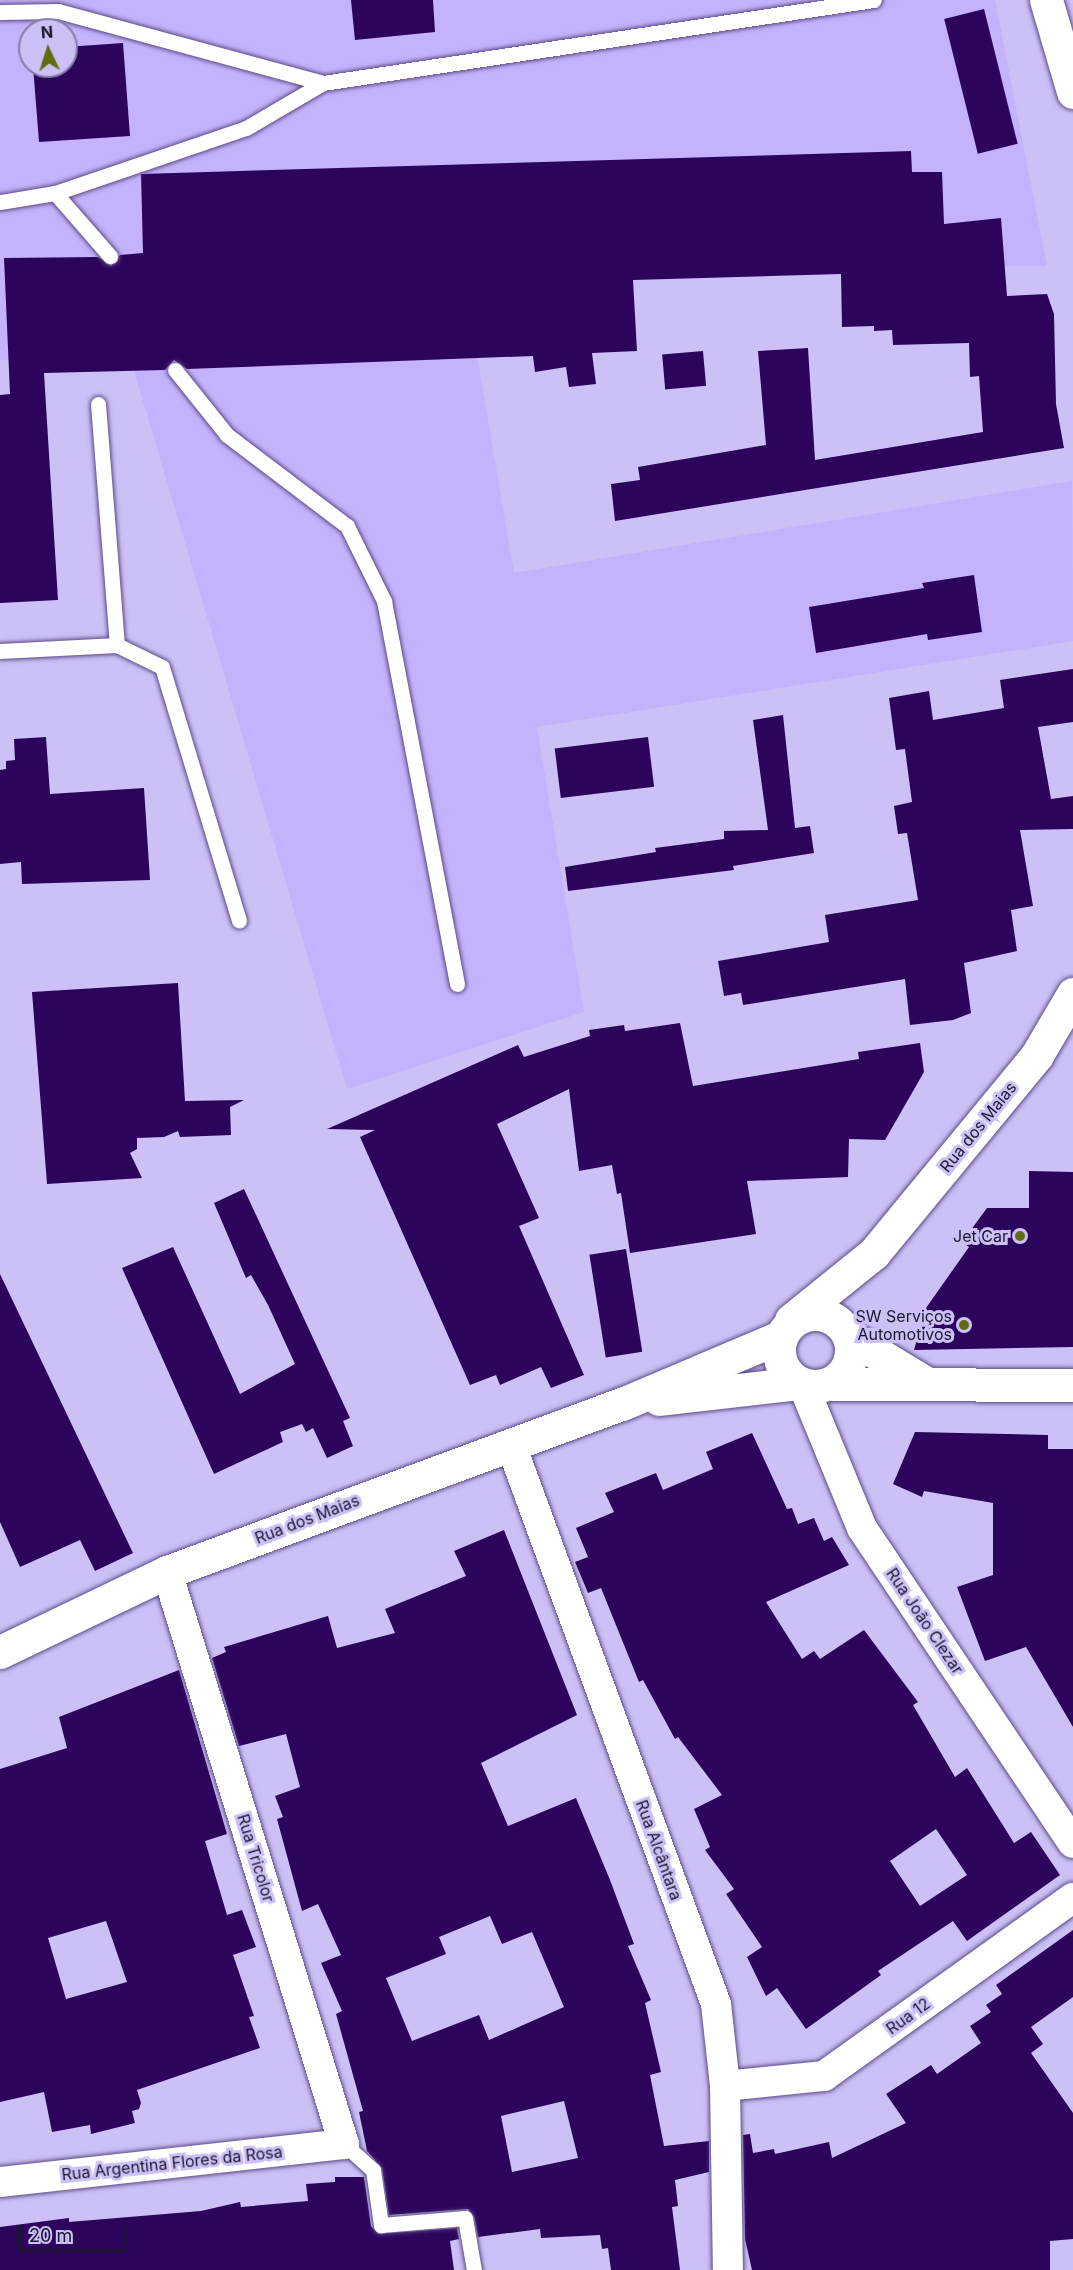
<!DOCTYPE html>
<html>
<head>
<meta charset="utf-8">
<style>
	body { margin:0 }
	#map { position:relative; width:1073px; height:2270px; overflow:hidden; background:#ccc0f6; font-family:Inter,sans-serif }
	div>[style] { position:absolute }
	.built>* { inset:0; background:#c4b2fc }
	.building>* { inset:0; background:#2d045c; transform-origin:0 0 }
	.roads { filter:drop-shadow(0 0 2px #5c4b86) drop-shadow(0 0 2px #5c4b86) }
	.service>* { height:15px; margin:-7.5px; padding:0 7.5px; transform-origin:7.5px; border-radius:7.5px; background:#fff }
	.minor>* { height:30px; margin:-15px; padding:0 15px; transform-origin:15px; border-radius:15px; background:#fff }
	.tertiary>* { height:33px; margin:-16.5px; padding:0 16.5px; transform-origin:16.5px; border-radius:16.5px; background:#fff }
	.secondary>* { height:33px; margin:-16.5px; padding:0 16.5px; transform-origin:16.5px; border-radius:16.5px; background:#fff }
	.secondary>.ring { margin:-16.5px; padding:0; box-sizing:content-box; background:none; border:33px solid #fff; border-radius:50% }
	.dots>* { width:16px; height:16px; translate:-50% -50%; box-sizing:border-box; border:3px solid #ccc0f6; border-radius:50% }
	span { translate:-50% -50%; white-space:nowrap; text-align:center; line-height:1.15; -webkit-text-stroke:6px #ccc0f6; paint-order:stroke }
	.street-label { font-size:16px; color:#1d162f }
	.poi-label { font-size:16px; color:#1d162f }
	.right { translate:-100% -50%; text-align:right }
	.north { position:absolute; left:18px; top:18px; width:60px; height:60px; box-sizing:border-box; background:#ccc0f6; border:2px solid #867ca6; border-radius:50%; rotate:356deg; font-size:16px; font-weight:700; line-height:24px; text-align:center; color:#1d162f }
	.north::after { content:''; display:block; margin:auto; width:21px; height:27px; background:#626b11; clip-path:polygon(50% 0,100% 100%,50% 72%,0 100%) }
	.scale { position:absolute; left:18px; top:2225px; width:108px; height:27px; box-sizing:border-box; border:3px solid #1d162f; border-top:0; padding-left:8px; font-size:18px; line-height:21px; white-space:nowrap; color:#1d162f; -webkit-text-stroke:4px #ccc0f6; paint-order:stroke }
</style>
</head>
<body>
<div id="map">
	<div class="built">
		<div style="clip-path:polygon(evenodd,0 0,995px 0,1047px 266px,502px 264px,475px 343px,514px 573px,1072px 481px,1073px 641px,537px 727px,584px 1012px,347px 1089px,130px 357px,0 360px,0 0,30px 30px,66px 30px,66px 66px,30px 66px,30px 30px)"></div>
	</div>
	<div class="building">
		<div style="clip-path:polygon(351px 0,433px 0,435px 32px,355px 40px)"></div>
		<div style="left:984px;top:9px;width:139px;height:41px;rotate:76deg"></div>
		<div style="clip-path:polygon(123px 43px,130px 136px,39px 142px,33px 66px,66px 66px,66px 47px)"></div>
		<div style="clip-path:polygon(911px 151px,912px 172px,942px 172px,944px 224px,1001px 218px,1007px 296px,1047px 294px,1054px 314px,1056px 404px,1064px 448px,615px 521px,611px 484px,640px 480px,638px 467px,766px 445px,758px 351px,808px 348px,815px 460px,983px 432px,979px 376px,970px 377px,969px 343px,893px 345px,892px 330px,874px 331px,874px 326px,842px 327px,841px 274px,633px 280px,637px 351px,592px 353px,596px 384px,569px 387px,566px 367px,535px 372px,533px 356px,187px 369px,174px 360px,165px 370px,44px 373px,58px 600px,0 603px,0 395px,10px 394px,4px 258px,98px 257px,111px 266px,120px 255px,143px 253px,141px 174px)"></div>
		<div style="left:703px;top:351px;width:35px;height:41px;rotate:85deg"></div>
		<div style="clip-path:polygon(974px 575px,982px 632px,928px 640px,927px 634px,816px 653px,809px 607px,924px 588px,922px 583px)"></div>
		<div style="clip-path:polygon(1073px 669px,1073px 722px,1038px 727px,1051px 799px,1073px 796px,1073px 829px,1020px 830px,1033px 906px,1011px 910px,1017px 951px,964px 963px,971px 1013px,953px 1020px,910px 1025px,905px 979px,743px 1005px,741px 993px,724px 996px,718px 961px,829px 942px,825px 915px,918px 900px,907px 833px,898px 834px,894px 806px,912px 802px,905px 749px,896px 750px,889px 698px,929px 691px,933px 720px,1004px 708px,1000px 680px)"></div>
		<div style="clip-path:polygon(783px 715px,795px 828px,810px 826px,814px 853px,733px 866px,734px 870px,568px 891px,565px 867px,656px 852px,655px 848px,724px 839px,724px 831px,768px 830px,753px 720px)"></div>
		<div style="clip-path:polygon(46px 737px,50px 794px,144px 788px,150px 880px,22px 884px,21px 862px,0 864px,0 770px,6px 769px,6px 761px,15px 760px,14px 739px)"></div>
		<div style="left:648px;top:737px;width:50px;height:94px;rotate:83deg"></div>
		<div style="clip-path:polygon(178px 983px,185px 1101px,244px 1100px,230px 1107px,231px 1135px,180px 1137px,178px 1131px,164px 1137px,137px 1138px,137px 1149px,130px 1153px,142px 1178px,47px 1184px,32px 992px)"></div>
		<div style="clip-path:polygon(680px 1023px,693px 1086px,859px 1059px,858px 1052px,920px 1043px,924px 1072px,885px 1140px,849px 1139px,848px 1177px,747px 1181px,756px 1234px,630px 1253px,621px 1193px,617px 1194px,612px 1165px,579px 1171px,569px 1089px,497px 1124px,539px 1218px,519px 1226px,584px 1375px,551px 1388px,541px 1367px,500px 1385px,496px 1375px,470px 1385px,360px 1137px,375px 1130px,327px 1129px,518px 1045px,524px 1057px,590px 1036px,589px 1030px,624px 1025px,625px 1031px)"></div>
		<div style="clip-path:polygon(1029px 1171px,1073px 1172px,1073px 1347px,914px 1350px,926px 1308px,969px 1247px,962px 1242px,987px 1208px,1029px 1208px)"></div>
		<div style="clip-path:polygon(244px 1189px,350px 1418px,343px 1421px,353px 1446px,327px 1458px,313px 1428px,306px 1432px,302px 1424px,280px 1432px,283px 1442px,214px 1474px,122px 1268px,173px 1247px,240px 1394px,295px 1364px,268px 1305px,251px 1275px,246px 1278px,214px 1203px)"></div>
		<div style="left:626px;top:1249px;width:104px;height:37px;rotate:81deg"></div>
		<div style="clip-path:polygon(0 1274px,133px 1553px,95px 1571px,80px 1540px,20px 1567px,0 1522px)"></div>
		<div style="clip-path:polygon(915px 1432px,1048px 1435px,1048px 1449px,1073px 1449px,1073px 1727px,1026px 1647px,985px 1661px,957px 1587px,993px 1575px,993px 1503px,924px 1491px,922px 1497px,893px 1484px)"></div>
		<div style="clip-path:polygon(evenodd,752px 1433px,787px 1509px,792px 1508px,798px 1524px,814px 1518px,824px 1541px,832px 1537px,849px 1565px,766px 1602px,802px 1659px,814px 1651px,820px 1659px,864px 1630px,918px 1702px,913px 1705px,955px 1777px,967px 1768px,1014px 1843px,1031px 1832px,1060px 1875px,967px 1941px,953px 1921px,878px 1971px,881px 1975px,806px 2029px,777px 1988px,766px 1996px,747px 1957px,762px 1947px,726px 1894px,734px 1889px,705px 1850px,710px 1847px,694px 1809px,722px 1795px,678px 1737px,675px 1739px,643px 1680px,639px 1682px,601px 1588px,588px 1593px,575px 1562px,588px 1557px,576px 1528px,614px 1512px,605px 1493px,656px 1473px,663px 1490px,713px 1469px,706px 1452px,752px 1433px,936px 1829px,967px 1875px,920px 1906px,890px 1861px,936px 1829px)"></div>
		<div style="clip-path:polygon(evenodd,504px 1530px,577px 1715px,481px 1763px,508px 1826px,576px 1798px,610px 1880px,634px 1944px,628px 1946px,651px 2000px,645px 2003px,661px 2072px,650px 2075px,664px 2146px,709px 2141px,709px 2172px,675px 2180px,678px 2206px,672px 2207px,680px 2270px,611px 2270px,608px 2248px,602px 2249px,600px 2235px,541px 2238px,540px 2229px,478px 2237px,474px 2216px,468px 2209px,389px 2215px,382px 2168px,367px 2151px,359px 2112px,363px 2111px,336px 2014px,342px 2011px,321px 1963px,341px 1955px,318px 1904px,302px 1911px,277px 1819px,283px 1817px,275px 1796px,300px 1787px,286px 1734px,239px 1746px,212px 1658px,226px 1652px,224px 1647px,328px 1616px,337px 1648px,395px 1633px,385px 1609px,466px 1576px,454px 1551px,504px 1530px,490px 1916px,502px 1944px,532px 1932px,564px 2007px,489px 2040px,479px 2015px,412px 2041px,386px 1978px,446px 1954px,439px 1937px,490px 1916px,504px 1530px,564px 2101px,578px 2158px,512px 2172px,501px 2116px,564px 2101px)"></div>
		<div style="clip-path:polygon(evenodd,179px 1670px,227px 1834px,205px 1841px,227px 1915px,242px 1910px,256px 1947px,233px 1955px,254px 2016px,249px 2017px,260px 2048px,137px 2090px,141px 2103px,139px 2109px,132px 2111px,135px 2123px,91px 2134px,90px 2125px,52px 2132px,44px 2092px,0 2102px,0 1769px,67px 1748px,59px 1717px,179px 1670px,106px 1921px,127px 1982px,66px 1999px,48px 1938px,106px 1921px)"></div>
		<div style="clip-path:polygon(1073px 1930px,1073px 1997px,1031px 2027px,1043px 2044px,1031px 2053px,1073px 2113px,1073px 2239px,1050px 2241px,1050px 2270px,752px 2270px,745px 2239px,743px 2135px,750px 2134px,753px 2153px,774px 2149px,775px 2154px,829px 2142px,832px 2158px,906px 2123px,886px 2094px,931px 2065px,937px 2074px,981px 2043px,970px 2026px,991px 2012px,986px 2005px,1002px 1994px,996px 1985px)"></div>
		<div style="clip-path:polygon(335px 2177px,364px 2177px,371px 2226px,378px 2234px,457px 2228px,459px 2239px,450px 2241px,454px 2270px,0 2270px,0 2227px,69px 2218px,69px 2222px,201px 2211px,240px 2202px,241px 2207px,308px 2201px,306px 2184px,335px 2182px)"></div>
	</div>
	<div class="roads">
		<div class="service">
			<div style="left:0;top:12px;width:58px;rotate:-1deg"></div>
			<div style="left:58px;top:11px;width:275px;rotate:15.2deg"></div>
			<div style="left:323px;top:83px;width:89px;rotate:149.7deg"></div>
			<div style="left:246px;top:128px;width:202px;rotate:161.2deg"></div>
			<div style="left:55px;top:193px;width:56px;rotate:170.7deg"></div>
			<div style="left:323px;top:83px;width:557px;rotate:-8.57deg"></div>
			<div style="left:55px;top:193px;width:84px;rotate:48.9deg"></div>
			<div style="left:175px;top:370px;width:83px;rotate:51.3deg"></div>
			<div style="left:227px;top:435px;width:151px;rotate:37.2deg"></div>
			<div style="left:347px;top:526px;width:84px;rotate:63.7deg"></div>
			<div style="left:384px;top:601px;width:390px;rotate:79.2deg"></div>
			<div style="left:98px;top:404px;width:242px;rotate:85.5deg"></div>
			<div style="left:0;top:651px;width:117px;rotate:-2.9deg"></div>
			<div style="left:117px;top:645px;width:50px;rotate:26.1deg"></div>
			<div style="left:162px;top:667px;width:265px;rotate:73.1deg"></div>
			<div style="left:344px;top:2144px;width:39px;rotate:42deg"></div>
			<div style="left:373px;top:2170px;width:56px;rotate:81.7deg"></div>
			<div style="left:381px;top:2225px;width:84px;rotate:-4.8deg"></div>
			<div style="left:465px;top:2218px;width:53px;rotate:80.2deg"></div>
		</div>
		<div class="minor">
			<div style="left:803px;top:1385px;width:155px;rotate:67.6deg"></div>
			<div style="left:862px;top:1528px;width:379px;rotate:56.2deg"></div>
			<div style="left:511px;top:1445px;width:595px;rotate:69.86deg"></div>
			<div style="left:716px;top:2004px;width:82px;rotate:83.7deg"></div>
			<div style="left:725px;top:2086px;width:184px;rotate:89.1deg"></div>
			<div style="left:725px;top:2086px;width:100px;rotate:-5.8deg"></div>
			<div style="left:824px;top:2076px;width:306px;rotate:-35.6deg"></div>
			<div style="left:0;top:2182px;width:346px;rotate:-6.3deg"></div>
			<div style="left:344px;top:2144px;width:599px;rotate:-107.19deg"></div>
		</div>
		<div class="tertiary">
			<div style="left:850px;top:1337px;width:91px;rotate:31.1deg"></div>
			<div style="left:830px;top:1384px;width:243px;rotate:0.2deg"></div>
		</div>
		<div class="secondary">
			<div style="left:1046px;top:0;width:96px;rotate:73.6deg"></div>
			<div class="ring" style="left:779px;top:1314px;width:39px;height:39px"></div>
			<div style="left:791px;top:1320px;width:107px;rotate:-38.9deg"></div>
			<div style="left:874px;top:1253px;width:256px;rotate:-50.5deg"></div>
			<div style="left:1037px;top:1055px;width:71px;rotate:-59.5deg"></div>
			<div style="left:659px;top:1399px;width:141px;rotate:-6.5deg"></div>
			<div style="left:0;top:1652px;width:185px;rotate:-25.6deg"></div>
			<div style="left:167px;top:1572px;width:485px;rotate:-20.3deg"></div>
			<div style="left:622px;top:1404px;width:172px;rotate:-23deg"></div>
		</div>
	</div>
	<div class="dots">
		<div style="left:1020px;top:1236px;background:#626b11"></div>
		<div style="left:964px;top:1325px;background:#626b11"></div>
	</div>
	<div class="street-label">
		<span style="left:978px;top:1127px;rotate:-51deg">Rua dos Maias</span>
		<span style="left:307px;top:1519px;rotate:-21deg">Rua dos Maias</span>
		<span style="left:925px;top:1621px;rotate:56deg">Rua João Clezar</span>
		<span style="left:659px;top:1850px;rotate:70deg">Rua Alcântara</span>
		<span style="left:256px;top:1858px;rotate:73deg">Rua Tricolor</span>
		<span style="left:908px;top:2016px;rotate:-36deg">Rua 12</span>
		<span style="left:172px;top:2163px;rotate:-6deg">Rua Argentina Flores da Rosa</span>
	</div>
	<div class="poi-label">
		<span class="right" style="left:1008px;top:1236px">Jet Car</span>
		<span class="right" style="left:952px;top:1325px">SW Serviços<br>Automotivos</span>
	</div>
	<div class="north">N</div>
	<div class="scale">20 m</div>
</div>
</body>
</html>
